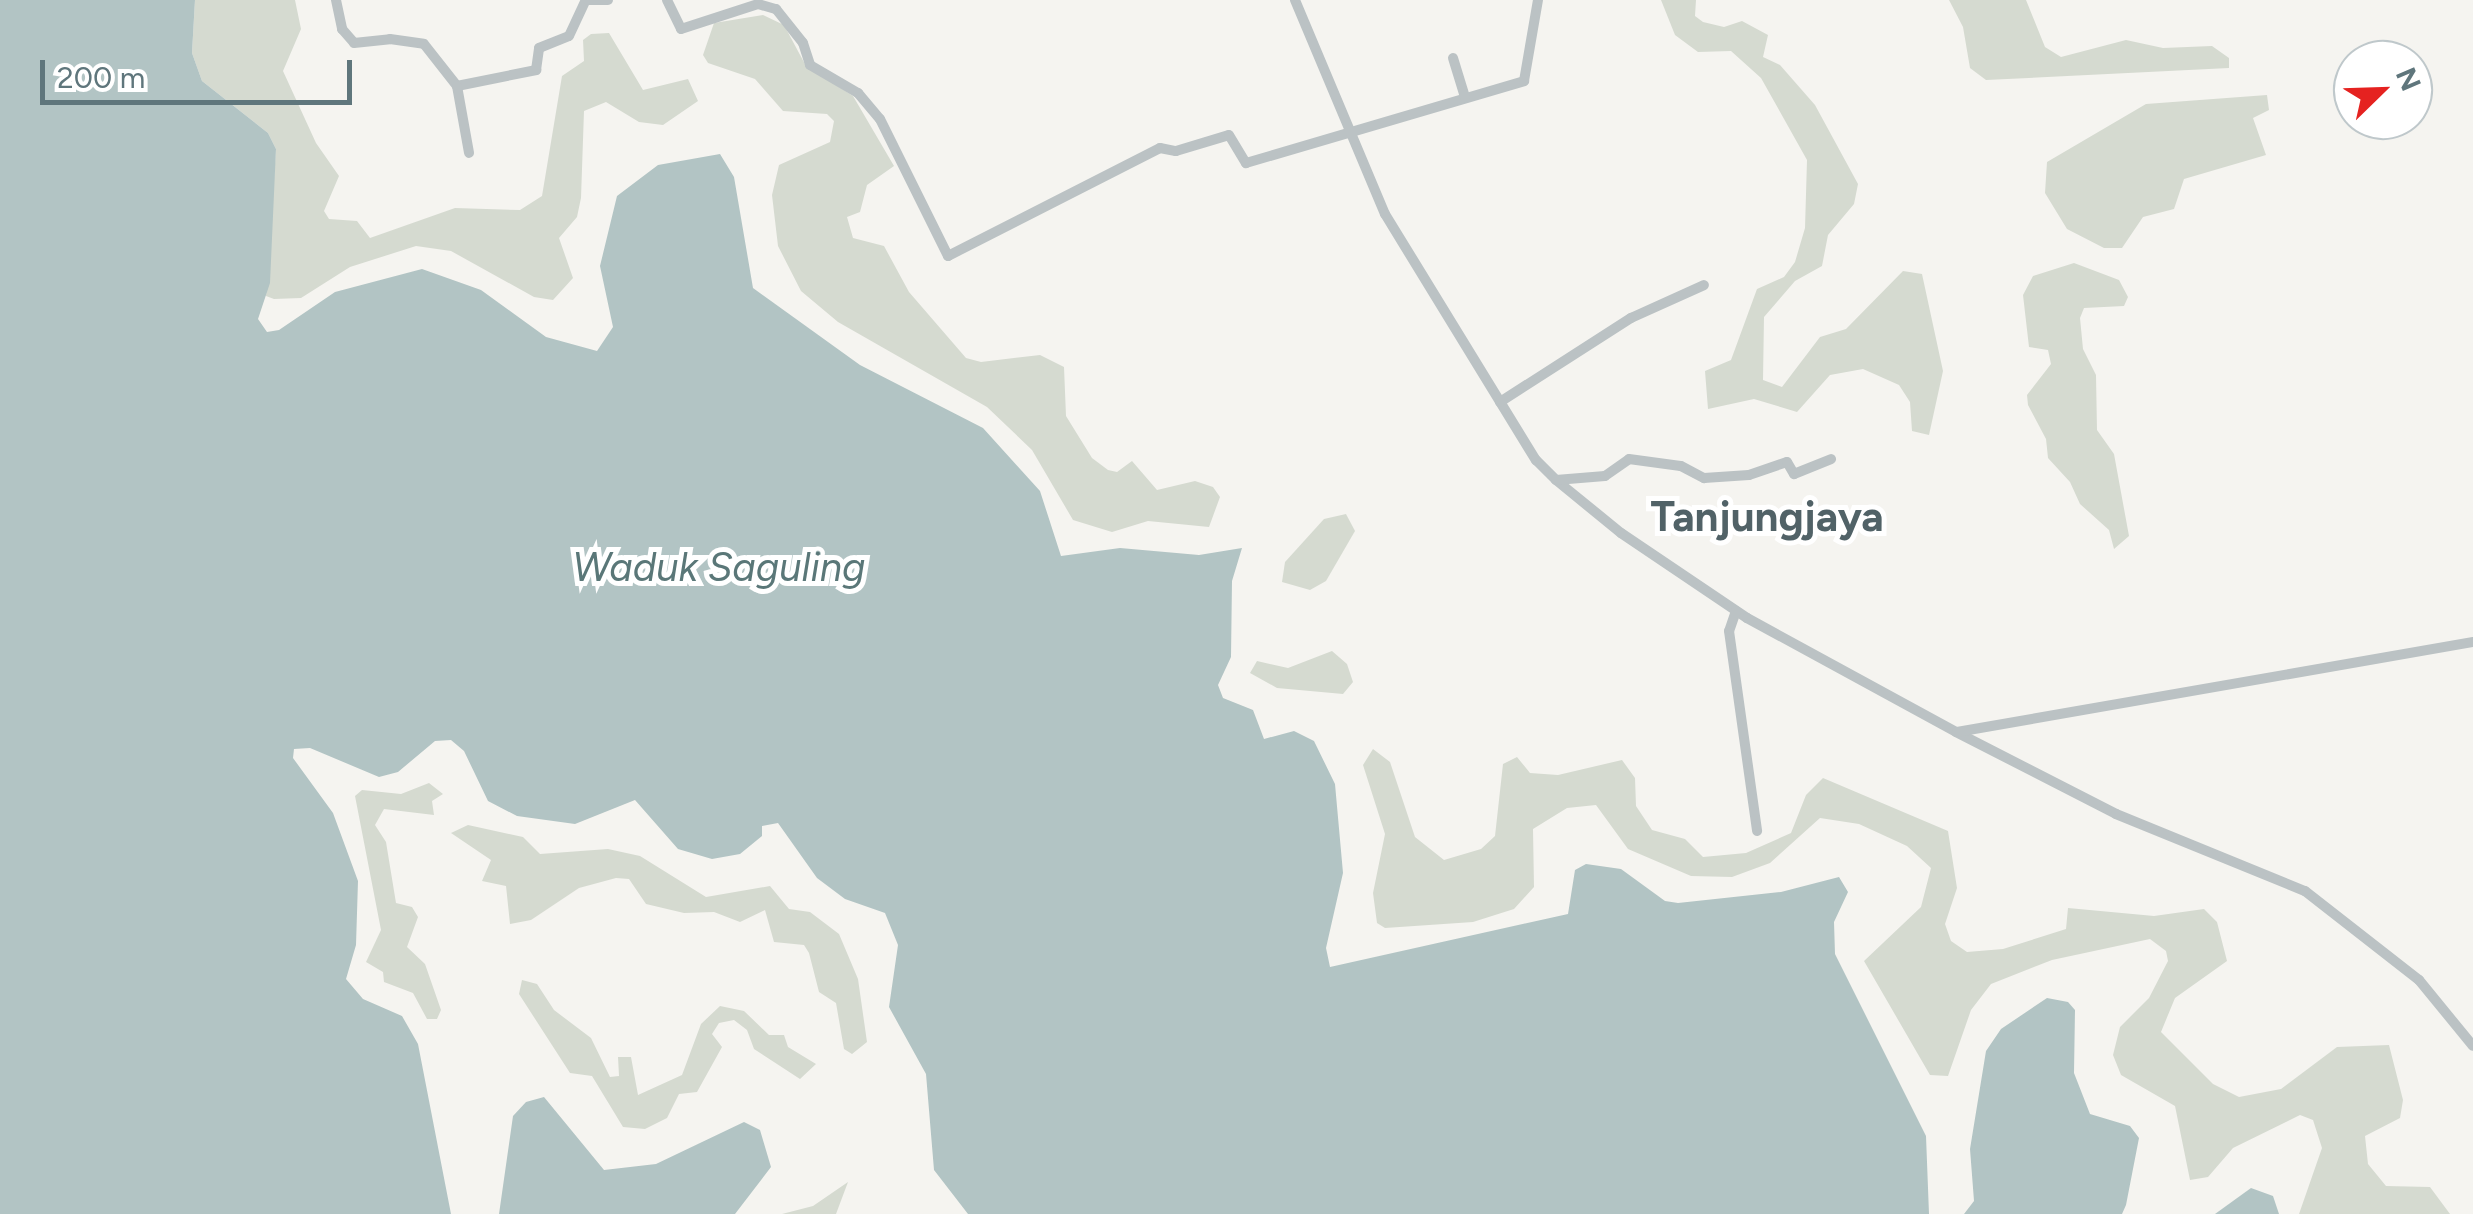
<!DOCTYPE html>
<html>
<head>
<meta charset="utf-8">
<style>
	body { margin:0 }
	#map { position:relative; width:2473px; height:1214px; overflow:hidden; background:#f5f4f0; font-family:Figtree,sans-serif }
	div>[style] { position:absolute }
	.green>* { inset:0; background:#d5dad0 }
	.water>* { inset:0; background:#b2c4c4 }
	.minor>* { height:10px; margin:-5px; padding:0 5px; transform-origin:5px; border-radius:5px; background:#bbc2c4 }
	span { translate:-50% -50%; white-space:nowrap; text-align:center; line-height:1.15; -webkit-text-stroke:10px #fff; paint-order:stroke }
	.water-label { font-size:40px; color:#5a7778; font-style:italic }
	.quarter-label { font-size:42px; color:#516267; font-weight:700 }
	.north { position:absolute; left:2333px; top:40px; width:100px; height:100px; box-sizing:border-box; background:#fff; border:2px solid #bfc8cb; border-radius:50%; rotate:67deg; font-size:28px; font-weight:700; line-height:40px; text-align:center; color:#5f767c }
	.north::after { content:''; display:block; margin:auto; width:35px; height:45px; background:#e52220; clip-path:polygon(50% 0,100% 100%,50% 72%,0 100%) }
	.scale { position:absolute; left:40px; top:60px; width:312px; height:45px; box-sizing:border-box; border:5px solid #5f767c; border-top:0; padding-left:12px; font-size:30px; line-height:35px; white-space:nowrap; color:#5f767c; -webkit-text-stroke:8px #fff; paint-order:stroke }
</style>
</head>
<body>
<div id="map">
	<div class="green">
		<div style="clip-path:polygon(195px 0,295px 0,301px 29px,283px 71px,316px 143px,339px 176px,324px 211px,329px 219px,357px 221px,370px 238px,455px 208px,520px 210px,542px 196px,562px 76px,584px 61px,583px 40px,591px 34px,609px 33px,643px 90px,688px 79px,698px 101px,663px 125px,639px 122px,606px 102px,584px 111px,581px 198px,577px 217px,559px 238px,573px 278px,553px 300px,534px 297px,451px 251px,416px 246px,350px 267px,301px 298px,274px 299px,266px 296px,276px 149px,268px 133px,202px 81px,192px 53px)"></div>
		<div style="clip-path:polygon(1661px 0,1696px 0,1695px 16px,1703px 22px,1724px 27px,1742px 21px,1768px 35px,1763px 57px,1780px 65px,1815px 105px,1858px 184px,1854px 204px,1828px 235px,1822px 266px,1795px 281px,1764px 317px,1763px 380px,1782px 387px,1820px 337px,1846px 329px,1903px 271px,1922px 274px,1943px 371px,1929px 435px,1912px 431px,1910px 402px,1899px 385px,1863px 369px,1830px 375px,1797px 412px,1754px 399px,1708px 409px,1705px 371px,1731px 360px,1757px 289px,1784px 277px,1795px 262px,1805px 228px,1807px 160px,1761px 78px,1731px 51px,1698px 52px,1675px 35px)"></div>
		<div style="clip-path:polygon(1949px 0,2026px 0,2045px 47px,2061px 57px,2126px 40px,2163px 48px,2212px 46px,2229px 58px,2229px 68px,1986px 80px,1970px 68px,1963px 27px)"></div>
		<div style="clip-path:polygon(763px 15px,784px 25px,806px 66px,853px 96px,894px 166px,867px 185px,860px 212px,847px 217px,853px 238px,884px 246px,909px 292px,966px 358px,981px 362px,1040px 355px,1064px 367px,1066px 416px,1092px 458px,1108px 470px,1117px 472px,1132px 461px,1157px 490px,1195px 481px,1213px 487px,1220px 497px,1209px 527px,1148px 521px,1112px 532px,1073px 520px,1032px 450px,987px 407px,838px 322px,801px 291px,778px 246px,772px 195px,779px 165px,830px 142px,834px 121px,827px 114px,783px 111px,755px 79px,708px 63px,703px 55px,714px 23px)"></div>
		<div style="clip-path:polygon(2267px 95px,2269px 110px,2253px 118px,2266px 155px,2184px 179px,2174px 209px,2143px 217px,2122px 248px,2104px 248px,2067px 229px,2045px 193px,2047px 162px,2146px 104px)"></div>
		<div style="clip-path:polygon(2074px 263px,2119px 280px,2128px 297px,2124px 306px,2084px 308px,2080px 318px,2083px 349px,2096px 375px,2097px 430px,2114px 454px,2129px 536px,2114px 549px,2109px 530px,2080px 504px,2070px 482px,2048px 458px,2046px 439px,2028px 405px,2027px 395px,2051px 364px,2048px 350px,2029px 347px,2023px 295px,2033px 276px)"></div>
		<div style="clip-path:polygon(1346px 514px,1355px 531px,1326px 581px,1310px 590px,1282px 582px,1285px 562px,1324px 519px)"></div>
		<div style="clip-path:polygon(1332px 651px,1347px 664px,1353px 682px,1343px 694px,1277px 688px,1250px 673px,1257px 661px,1288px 668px)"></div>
		<div style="clip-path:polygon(1373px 749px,1390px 762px,1415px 837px,1444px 860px,1481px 849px,1495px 836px,1503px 764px,1517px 757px,1530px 773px,1558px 775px,1622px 760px,1635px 778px,1636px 806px,1652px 830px,1685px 839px,1703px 857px,1746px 853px,1791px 833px,1806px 795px,1823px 778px,1948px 831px,1957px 888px,1945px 924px,1951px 941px,1967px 952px,2003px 949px,2066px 929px,2068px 908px,2154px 916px,2204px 909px,2217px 922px,2227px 961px,2175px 998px,2161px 1032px,2213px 1084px,2239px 1097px,2281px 1089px,2337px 1047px,2389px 1045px,2403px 1100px,2400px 1118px,2365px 1136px,2368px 1164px,2386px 1186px,2430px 1187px,2450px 1214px,2299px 1214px,2322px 1148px,2313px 1120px,2300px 1115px,2233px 1148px,2208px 1177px,2190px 1180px,2175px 1106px,2121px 1075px,2113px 1055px,2120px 1027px,2149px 998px,2168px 961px,2166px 951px,2150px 939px,2052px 960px,1991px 984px,1971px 1010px,1948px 1076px,1930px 1075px,1864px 961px,1921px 907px,1931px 868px,1907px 846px,1859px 824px,1820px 818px,1770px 863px,1732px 877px,1691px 876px,1628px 849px,1596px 805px,1567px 808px,1533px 829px,1534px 887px,1514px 909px,1473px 922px,1385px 928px,1377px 923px,1373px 893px,1385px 834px,1363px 765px)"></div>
		<div style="clip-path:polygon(429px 783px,443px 794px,432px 801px,434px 815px,384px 809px,375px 825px,386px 842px,396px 903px,412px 907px,418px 917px,407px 947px,425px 964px,441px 1010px,437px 1019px,427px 1019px,413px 993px,384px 982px,383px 972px,366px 962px,381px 930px,355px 796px,362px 790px,401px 794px)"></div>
		<div style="clip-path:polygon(468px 825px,523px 837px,540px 854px,608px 849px,640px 856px,706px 897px,770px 886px,789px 909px,810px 912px,839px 934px,858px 979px,867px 1042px,852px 1054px,844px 1049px,836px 1003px,819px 992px,809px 953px,804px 945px,774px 942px,765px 910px,740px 922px,714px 912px,684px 913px,646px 904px,629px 879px,616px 878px,579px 888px,531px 920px,510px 924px,506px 886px,482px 881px,491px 860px,451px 833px)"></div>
		<div style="clip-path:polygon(522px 980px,537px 984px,554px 1010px,591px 1038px,610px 1077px,619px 1076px,618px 1057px,631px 1057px,638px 1095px,682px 1075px,701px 1024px,720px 1006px,744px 1011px,769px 1035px,784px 1035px,788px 1047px,816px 1064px,800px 1079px,754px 1049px,747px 1030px,734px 1020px,719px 1023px,712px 1034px,722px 1047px,697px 1092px,679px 1094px,667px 1118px,645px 1129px,623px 1127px,592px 1076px,570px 1073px,519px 994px)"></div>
		<div style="clip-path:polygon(848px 1182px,836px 1214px,782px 1214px,813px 1206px)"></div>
	</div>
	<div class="water">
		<div style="clip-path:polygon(0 0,195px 0,192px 53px,202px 81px,268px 133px,276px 149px,270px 283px,258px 319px,267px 332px,279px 330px,335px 292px,422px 269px,481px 290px,546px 337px,597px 351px,613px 327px,600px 266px,617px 196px,658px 165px,720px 154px,734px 177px,753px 288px,860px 365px,983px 428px,1040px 491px,1061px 556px,1120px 548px,1199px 555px,1242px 548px,1232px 581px,1231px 657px,1218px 685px,1223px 698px,1253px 710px,1264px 739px,1294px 731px,1314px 741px,1335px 784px,1343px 873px,1326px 948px,1330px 967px,1568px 914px,1575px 870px,1586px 864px,1621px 869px,1665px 901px,1678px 903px,1781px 892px,1839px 877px,1848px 892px,1834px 922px,1835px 954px,1926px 1136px,1929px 1214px,968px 1214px,934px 1170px,926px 1074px,889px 1007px,898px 945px,885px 913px,845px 899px,817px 878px,778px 823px,762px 826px,762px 836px,740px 854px,712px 859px,678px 849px,635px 800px,575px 824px,517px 816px,488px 801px,464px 751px,451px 740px,435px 741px,398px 772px,379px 777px,310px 748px,294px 749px,293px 758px,333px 813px,358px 881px,356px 945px,346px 979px,363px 999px,402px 1016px,418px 1044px,451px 1214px,0 1214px)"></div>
		<div style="clip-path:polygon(2047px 998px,2068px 1002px,2075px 1010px,2074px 1073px,2090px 1114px,2130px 1126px,2139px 1138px,2126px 1205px,2122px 1214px,1964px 1214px,1974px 1201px,1970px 1149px,1986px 1051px,2001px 1029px)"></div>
		<div style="clip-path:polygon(544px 1097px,604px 1170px,656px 1164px,744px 1122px,760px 1130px,771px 1167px,735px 1214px,499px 1214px,513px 1116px,526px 1102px)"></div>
		<div style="clip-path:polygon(2251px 1188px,2273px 1196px,2279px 1214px,2215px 1214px)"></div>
	</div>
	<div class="minor">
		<div style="left:336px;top:0;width:30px;rotate:78deg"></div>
		<div style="left:342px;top:29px;width:18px;rotate:49deg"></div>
		<div style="left:354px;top:43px;width:36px;rotate:-6deg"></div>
		<div style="left:390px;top:39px;width:34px;rotate:8deg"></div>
		<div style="left:424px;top:44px;width:53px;rotate:51.8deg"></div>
		<div style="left:457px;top:86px;width:81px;rotate:-11.4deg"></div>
		<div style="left:536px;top:70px;width:22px;rotate:-82deg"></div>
		<div style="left:539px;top:48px;width:32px;rotate:-22deg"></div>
		<div style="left:569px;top:36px;width:40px;rotate:-65deg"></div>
		<div style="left:588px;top:0;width:20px"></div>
		<div style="left:667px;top:0;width:32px;rotate:64deg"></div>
		<div style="left:681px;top:29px;width:81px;rotate:-18deg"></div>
		<div style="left:758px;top:4px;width:19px;rotate:16deg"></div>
		<div style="left:776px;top:9px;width:43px;rotate:51.5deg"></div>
		<div style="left:803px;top:43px;width:23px;rotate:72deg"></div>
		<div style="left:810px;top:65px;width:56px;rotate:30.3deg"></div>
		<div style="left:858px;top:93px;width:34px;rotate:50deg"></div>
		<div style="left:880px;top:119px;width:153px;rotate:63.6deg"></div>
		<div style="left:948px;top:256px;width:238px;rotate:-27deg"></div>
		<div style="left:1160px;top:148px;width:16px;rotate:11deg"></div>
		<div style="left:1176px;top:151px;width:55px;rotate:-16.8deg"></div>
		<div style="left:1229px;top:135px;width:33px;rotate:59deg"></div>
		<div style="left:1246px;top:163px;width:290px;rotate:-16.4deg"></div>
		<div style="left:1524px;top:81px;width:82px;rotate:-80.2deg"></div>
		<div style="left:1295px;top:0;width:232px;rotate:67.2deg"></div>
		<div style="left:1385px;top:214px;width:289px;rotate:58.5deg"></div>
		<div style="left:1536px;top:460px;width:28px;rotate:45deg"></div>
		<div style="left:1556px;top:480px;width:84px;rotate:39.2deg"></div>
		<div style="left:1621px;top:533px;width:152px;rotate:34deg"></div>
		<div style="left:1747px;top:618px;width:238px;rotate:28.6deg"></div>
		<div style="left:1956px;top:732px;width:180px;rotate:27.1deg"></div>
		<div style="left:2116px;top:814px;width:204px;rotate:22.2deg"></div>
		<div style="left:2305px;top:891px;width:145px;rotate:38deg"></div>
		<div style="left:2419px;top:980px;width:85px;rotate:50.7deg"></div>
		<div style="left:1453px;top:58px;width:41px;rotate:72.9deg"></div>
		<div style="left:457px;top:86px;width:68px;rotate:79.8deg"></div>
		<div style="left:1500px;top:402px;width:156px;rotate:-32.7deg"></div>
		<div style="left:1631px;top:318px;width:80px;rotate:-24.3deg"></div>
		<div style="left:1556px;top:480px;width:49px;rotate:-4.7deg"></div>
		<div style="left:1605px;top:476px;width:29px;rotate:-35deg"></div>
		<div style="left:1629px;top:459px;width:52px;rotate:7.7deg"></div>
		<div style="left:1681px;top:466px;width:26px;rotate:28deg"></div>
		<div style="left:1704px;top:478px;width:45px;rotate:-3.8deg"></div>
		<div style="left:1749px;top:475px;width:40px;rotate:-18.9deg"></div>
		<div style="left:1787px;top:462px;width:14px;rotate:60deg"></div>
		<div style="left:1794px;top:474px;width:40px;rotate:-22deg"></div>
		<div style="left:1736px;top:611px;width:21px;rotate:109deg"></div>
		<div style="left:1729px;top:631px;width:202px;rotate:82deg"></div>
		<div style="left:1957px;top:732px;width:524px;rotate:-9.89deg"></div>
	</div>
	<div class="water-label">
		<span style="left:719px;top:567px">Waduk Saguling</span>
	</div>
	<div class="quarter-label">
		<span style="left:1767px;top:517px">Tanjungjaya</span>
	</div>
	<div class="north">N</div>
	<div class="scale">200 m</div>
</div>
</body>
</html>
